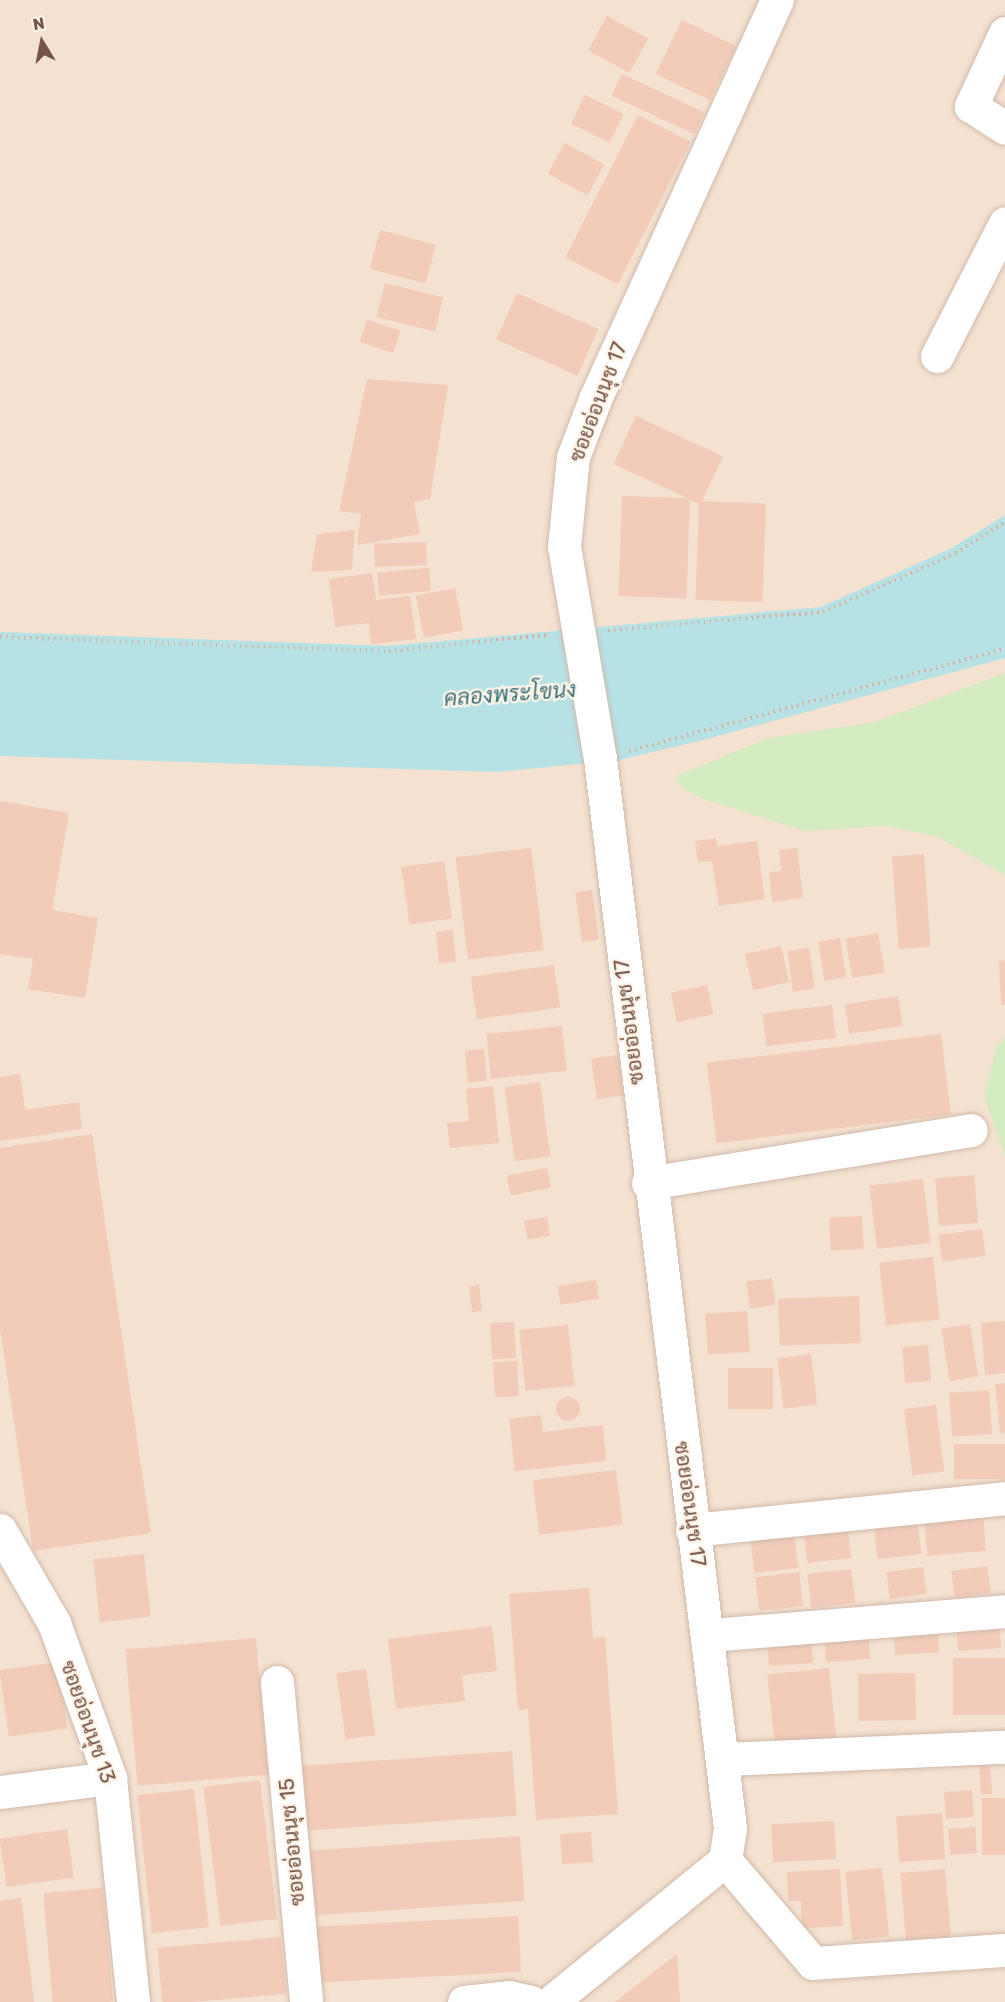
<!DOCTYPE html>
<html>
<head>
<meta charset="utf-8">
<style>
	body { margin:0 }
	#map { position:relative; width:1005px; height:2002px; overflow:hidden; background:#fcf0e2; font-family:Rubik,Sarabun,sans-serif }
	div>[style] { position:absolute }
	.residential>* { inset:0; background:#f4e1d0; transform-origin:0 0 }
	.green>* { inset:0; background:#d4eac0 }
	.water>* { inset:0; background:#b6e2e6 }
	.building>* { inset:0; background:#f2cbb9; transform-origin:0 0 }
	.round { border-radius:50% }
	.path>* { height:4px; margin-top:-2px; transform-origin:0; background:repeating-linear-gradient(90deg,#d7af9c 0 1.5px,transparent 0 6px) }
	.roads { filter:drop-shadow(0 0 2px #d0b9ab) drop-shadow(0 0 2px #d0b9ab) }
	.minor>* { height:33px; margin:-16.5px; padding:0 16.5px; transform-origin:16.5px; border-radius:16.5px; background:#fff }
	span { translate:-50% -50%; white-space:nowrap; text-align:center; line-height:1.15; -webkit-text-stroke:4.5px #fff4e8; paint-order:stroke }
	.street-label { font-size:21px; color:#745448 }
	.water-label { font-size:22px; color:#3c747a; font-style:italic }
	.north { position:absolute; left:12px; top:12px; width:60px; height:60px; -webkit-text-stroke:4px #fff4e8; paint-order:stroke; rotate:350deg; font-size:16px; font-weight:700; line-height:24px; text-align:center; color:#745448 }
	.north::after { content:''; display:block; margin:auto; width:21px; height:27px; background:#745448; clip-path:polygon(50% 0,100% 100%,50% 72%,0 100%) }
</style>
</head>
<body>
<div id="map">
	<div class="residential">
		<div style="left:0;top:0;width:1005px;height:2002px"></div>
	</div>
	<div class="green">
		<div style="clip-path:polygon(1005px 673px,1005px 875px,938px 837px,887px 826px,805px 831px,703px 799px,681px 787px,676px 776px,769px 738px,875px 722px)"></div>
		<div style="clip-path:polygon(1005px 1037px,1005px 1156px,984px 1096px,996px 1049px)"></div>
	</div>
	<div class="water">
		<div style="clip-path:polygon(1005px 515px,1005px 658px,707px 739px,619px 760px,498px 772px,0 756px,0 632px,388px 646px,821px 607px,952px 548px)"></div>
	</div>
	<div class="building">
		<div style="left:607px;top:16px;width:47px;height:39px;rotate:29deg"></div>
		<div style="left:682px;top:20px;width:60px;height:60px;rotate:26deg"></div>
		<div style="left:622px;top:74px;width:91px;height:24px;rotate:25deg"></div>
		<div style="left:585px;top:95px;width:43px;height:32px;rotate:26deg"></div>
		<div style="left:638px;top:115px;width:59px;height:160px;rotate:27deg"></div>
		<div style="left:565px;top:143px;width:45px;height:35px;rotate:29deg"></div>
		<div style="left:380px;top:230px;width:58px;height:40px;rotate:15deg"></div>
		<div style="left:385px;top:283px;width:60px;height:35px;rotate:14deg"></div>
		<div style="left:517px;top:293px;width:89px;height:51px;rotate:24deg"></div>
		<div style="left:367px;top:320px;width:35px;height:23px;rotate:18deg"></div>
		<div style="clip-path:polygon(367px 379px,448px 385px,430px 499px,414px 502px,420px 534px,357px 545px,361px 514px,339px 511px)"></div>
		<div style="left:636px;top:416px;width:96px;height:53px;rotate:25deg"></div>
		<div style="left:622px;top:496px;width:68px;height:100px;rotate:2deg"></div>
		<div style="left:699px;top:501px;width:67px;height:99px;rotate:2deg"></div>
		<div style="clip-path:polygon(355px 530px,352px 570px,311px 572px,317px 534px)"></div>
		<div style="left:426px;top:542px;width:23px;height:52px;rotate:88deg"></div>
		<div style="left:429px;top:568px;width:23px;height:52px;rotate:85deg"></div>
		<div style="clip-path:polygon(372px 573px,376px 600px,410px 596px,416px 639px,371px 644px,369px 623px,335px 627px,329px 579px)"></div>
		<div style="left:455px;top:588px;width:43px;height:40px;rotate:79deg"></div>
		<div style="clip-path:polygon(0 801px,69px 813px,52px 910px,98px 918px,85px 998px,28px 989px,33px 959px,0 954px)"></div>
		<div style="clip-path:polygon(716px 838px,717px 846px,757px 841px,765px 899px,719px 906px,712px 861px,698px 862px,695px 841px)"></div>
		<div style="left:531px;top:848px;width:103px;height:76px;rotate:83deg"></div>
		<div style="clip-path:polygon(797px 848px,803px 898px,772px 902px,769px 872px,781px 871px,779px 850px)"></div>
		<div style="left:924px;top:854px;width:93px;height:32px;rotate:86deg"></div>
		<div style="left:444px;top:861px;width:58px;height:43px;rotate:82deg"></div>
		<div style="left:592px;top:890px;width:50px;height:17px;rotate:82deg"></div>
		<div style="left:453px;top:930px;width:32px;height:17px;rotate:85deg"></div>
		<div style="left:878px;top:933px;width:40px;height:33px;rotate:80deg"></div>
		<div style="left:840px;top:938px;width:40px;height:22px;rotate:81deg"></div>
		<div style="left:781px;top:946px;width:37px;height:37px;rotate:77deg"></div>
		<div style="left:809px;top:948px;width:41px;height:22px;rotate:82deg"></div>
		<div style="clip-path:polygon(1005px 960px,1005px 1005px,1001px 1005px,999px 961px)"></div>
		<div style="left:554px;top:965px;width:43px;height:84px;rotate:82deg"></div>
		<div style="left:707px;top:985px;width:30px;height:37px;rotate:78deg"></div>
		<div style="left:898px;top:996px;width:30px;height:54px;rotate:81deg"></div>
		<div style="left:832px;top:1005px;width:33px;height:70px;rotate:83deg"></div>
		<div style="left:562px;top:1026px;width:45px;height:76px;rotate:84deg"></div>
		<div style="left:941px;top:1034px;width:81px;height:236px;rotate:83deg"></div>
		<div style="left:484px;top:1049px;width:32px;height:19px;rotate:85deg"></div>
		<div style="left:618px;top:1055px;width:41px;height:27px;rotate:82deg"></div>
		<div style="clip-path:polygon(20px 1074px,25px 1110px,79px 1102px,82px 1129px,0 1141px,0 1077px)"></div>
		<div style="left:540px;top:1082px;width:75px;height:36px;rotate:82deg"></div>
		<div style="clip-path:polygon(493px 1086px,499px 1143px,450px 1148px,447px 1123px,469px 1121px,466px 1089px)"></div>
		<div style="clip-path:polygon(92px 1134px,151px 1533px,33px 1551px,0 1328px,0 1148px)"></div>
		<div style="left:547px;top:1168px;width:20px;height:41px;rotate:79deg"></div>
		<div style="left:974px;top:1175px;width:48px;height:39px;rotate:85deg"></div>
		<div style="left:923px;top:1179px;width:64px;height:54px;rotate:83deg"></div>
		<div style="left:862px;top:1216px;width:33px;height:33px;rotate:87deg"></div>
		<div style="left:547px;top:1217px;width:19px;height:23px;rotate:81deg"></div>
		<div style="left:982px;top:1229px;width:27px;height:44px;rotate:82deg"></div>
		<div style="left:933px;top:1257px;width:63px;height:54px;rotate:84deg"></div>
		<div style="left:772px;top:1278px;width:27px;height:26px;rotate:82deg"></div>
		<div style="left:596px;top:1280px;width:19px;height:39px;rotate:81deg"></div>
		<div style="left:479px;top:1285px;width:26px;height:10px;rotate:83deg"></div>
		<div style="left:859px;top:1296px;width:47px;height:81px;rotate:88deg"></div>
		<div style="left:747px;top:1311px;width:41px;height:42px;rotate:86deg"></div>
		<div style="clip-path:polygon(1005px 1321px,1005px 1373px,985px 1375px,981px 1323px)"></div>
		<div style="left:514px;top:1322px;width:36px;height:24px;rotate:87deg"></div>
		<div style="left:970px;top:1324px;width:53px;height:29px;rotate:81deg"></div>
		<div style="left:568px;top:1325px;width:61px;height:49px;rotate:84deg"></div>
		<div style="left:928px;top:1345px;width:36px;height:26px;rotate:85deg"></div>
		<div style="left:811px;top:1354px;width:51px;height:34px;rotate:83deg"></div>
		<div style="left:517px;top:1361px;width:35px;height:24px;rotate:87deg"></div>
		<div style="left:728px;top:1368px;width:45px;height:41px"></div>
		<div style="clip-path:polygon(1005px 1383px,1005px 1433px,1000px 1434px,995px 1384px)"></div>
		<div style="left:989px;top:1390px;width:44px;height:40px;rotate:86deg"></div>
		<div class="round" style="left:556px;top:1397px;width:24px;height:24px"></div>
		<div style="left:936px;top:1405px;width:67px;height:32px;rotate:83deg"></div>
		<div style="clip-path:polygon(541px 1415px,543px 1432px,603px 1425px,606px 1461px,515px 1471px,509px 1419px)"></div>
		<div style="left:1005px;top:1444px;width:35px;height:51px;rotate:90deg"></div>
		<div style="left:616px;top:1470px;width:55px;height:84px;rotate:83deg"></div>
		<div style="left:983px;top:1515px;width:36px;height:59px;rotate:85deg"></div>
		<div style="left:917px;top:1519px;width:35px;height:44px;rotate:83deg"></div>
		<div style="left:847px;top:1523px;width:35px;height:44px;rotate:83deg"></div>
		<div style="left:794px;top:1533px;width:35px;height:44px;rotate:83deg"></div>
		<div style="left:144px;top:1554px;width:63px;height:51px;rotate:84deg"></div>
		<div style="left:987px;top:1566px;width:27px;height:36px;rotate:82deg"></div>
		<div style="left:923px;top:1567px;width:27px;height:37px;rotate:82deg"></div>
		<div style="left:851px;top:1569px;width:34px;height:44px;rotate:83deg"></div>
		<div style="left:799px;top:1572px;width:34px;height:44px;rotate:83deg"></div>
		<div style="clip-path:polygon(589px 1588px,593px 1638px,605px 1637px,618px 1814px,536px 1820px,528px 1709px,518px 1710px,509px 1594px)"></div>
		<div style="left:999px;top:1618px;width:30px;height:43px;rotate:86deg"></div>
		<div style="left:937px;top:1622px;width:30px;height:44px;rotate:86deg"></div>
		<div style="clip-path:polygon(492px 1626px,497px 1671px,462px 1675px,465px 1701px,396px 1709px,388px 1639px)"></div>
		<div style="left:868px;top:1629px;width:30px;height:44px;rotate:86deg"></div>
		<div style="left:811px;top:1634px;width:29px;height:44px;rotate:86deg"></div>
		<div style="left:256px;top:1638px;width:137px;height:131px;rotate:85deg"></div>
		<div style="left:1005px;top:1658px;width:57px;height:52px;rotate:90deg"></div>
		<div style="left:58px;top:1662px;width:67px;height:59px;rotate:82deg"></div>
		<div style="left:829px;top:1668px;width:70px;height:62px;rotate:84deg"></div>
		<div style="left:366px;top:1669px;width:67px;height:30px;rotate:82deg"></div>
		<div style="left:915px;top:1673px;width:47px;height:57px;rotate:89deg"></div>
		<div style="left:512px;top:1751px;width:65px;height:210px;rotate:86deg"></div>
		<div style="left:990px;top:1763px;width:31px;height:11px;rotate:86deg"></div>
		<div style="left:260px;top:1780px;width:140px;height:57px;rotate:83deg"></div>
		<div style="left:194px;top:1789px;width:139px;height:57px;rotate:84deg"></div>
		<div style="left:972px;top:1790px;width:27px;height:28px;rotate:86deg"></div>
		<div style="left:1005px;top:1798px;width:57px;height:23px;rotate:90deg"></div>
		<div style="left:942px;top:1813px;width:46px;height:46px;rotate:86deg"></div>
		<div style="left:834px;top:1821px;width:38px;height:63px;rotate:87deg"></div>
		<div style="left:975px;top:1827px;width:26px;height:27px;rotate:86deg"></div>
		<div style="left:67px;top:1829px;width:49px;height:68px;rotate:82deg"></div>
		<div style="left:591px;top:1832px;width:30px;height:31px;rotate:86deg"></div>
		<div style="left:520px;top:1836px;width:65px;height:211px;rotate:86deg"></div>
		<div style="left:882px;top:1868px;width:69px;height:37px;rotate:84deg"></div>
		<div style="clip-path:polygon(840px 1869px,843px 1926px,802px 1928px,801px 1901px,788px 1901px,787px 1872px)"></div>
		<div style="left:945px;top:1869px;width:70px;height:45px;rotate:85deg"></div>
		<div style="left:103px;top:1888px;width:114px;height:60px;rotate:85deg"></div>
		<div style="clip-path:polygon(21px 1898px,34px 2002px,0 2002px,0 1901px)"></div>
		<div style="left:518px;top:1916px;width:56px;height:202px;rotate:87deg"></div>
		<div style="left:281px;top:1937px;width:57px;height:124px;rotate:85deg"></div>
		<div style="clip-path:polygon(677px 1954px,680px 2002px,615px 2002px)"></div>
	</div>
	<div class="path">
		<div style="left:608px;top:630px;width:216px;rotate:-4.8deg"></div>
		<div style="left:823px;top:612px;width:145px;rotate:-23.9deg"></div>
		<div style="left:956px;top:553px;width:58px;rotate:-32.3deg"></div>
		<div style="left:0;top:637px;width:389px;rotate:2.1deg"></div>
		<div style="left:389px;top:651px;width:159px;rotate:-5.8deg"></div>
		<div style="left:629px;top:751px;width:390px;rotate:-15.2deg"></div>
	</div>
	<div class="roads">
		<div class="minor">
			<div style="left:1005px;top:33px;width:81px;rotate:115deg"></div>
			<div style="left:971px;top:106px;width:40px;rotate:32.9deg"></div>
			<div style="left:937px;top:356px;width:149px;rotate:-62.9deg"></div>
			<div style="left:648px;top:1183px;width:327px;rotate:-9.3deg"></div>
			<div style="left:0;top:1530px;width:108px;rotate:59.9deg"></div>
			<div style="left:54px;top:1623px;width:165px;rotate:70.1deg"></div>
			<div style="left:110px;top:1778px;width:225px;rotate:84.1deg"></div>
			<div style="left:692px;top:1530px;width:315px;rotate:-5.8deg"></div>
			<div style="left:709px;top:1635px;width:297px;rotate:-4.6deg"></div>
			<div style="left:277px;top:1682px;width:321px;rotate:84.8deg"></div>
			<div style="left:725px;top:1759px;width:280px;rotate:-2.5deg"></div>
			<div style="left:0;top:1792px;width:111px;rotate:-7.3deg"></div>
			<div style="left:725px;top:1860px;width:135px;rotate:49.5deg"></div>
			<div style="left:813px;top:1963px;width:192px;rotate:-3.9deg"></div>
			<div style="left:464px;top:2002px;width:45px;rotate:-6.3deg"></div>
			<div style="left:509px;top:1997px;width:23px;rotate:13deg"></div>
			<div style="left:551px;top:2002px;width:225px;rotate:-39.2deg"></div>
			<div style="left:725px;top:1860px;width:32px;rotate:-81deg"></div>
			<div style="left:730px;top:1828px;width:1077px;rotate:-96.93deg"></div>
			<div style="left:600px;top:759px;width:215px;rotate:-99.6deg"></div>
			<div style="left:564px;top:547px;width:90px;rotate:-84.3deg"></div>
			<div style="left:573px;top:457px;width:62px;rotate:-69.2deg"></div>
			<div style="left:595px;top:399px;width:439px;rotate:-65.5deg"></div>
		</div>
	</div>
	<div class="street-label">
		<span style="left:598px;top:402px;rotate:-69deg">ซอยอ่อนนุช 17</span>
		<span style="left:629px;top:1022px;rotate:-97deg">ซอยอ่อนนุช 17</span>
		<span style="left:690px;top:1504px;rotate:82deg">ซอยอ่อนนุช 17</span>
		<span style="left:88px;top:1722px;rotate:71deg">ซอยอ่อนนุช 13</span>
		<span style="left:292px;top:1842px;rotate:-95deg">ซอยอ่อนนุช 15</span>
	</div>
	<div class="water-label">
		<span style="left:510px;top:694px;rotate:-4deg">คลองพระโขนง</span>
	</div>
	<div class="north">N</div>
</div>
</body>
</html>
